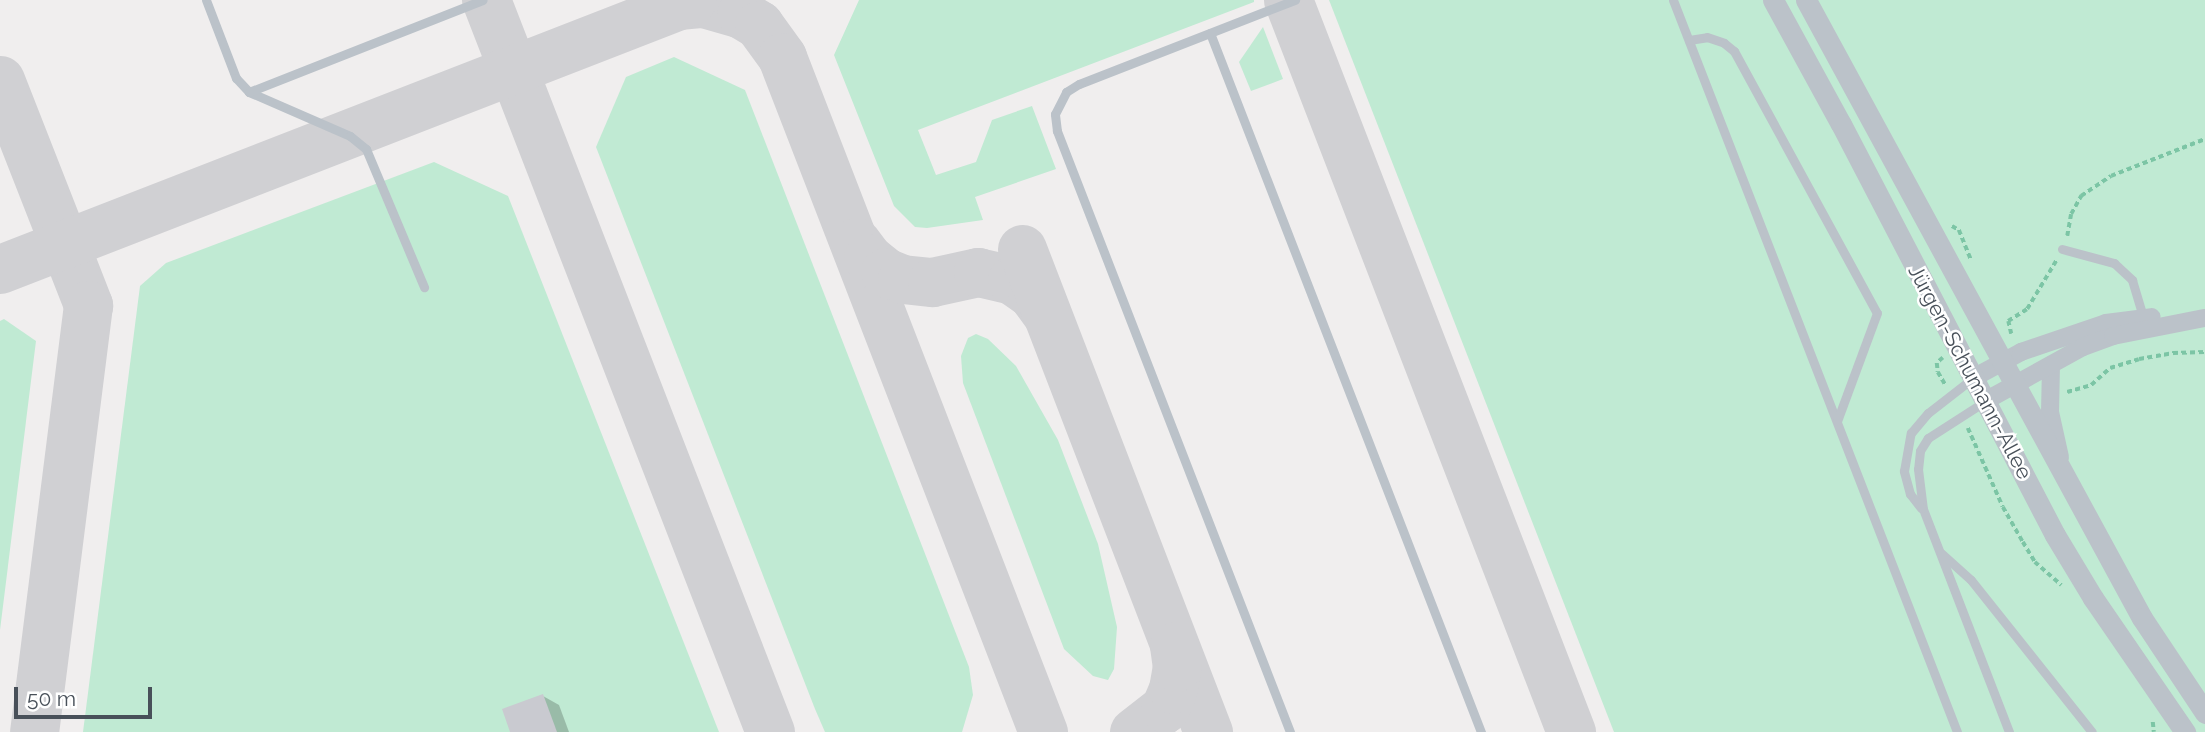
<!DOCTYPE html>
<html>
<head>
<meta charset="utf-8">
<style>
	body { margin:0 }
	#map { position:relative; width:2205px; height:732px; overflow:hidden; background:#f0eeee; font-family:Raleway,sans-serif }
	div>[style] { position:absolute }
	.green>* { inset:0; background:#c0ead3 }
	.shadow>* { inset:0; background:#0003 }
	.taxiway>* { height:49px; margin:-24.5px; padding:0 24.5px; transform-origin:24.5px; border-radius:24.5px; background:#d0d0d3 }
	.building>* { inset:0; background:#c9cad0 }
	.path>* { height:3.5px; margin-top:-1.75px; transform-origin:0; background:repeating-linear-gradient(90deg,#7cc5a5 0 5px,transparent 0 8.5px) }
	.service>* { height:9px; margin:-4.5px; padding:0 4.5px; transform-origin:4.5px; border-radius:4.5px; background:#bbc2c9 }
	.minor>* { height:18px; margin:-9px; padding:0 9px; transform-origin:9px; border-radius:9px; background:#bbc2c9 }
	.tertiary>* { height:21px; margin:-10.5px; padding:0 10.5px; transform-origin:10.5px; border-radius:10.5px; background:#bbc2c9 }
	span { translate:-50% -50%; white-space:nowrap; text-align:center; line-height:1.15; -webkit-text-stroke:5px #fff; paint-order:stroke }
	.street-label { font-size:21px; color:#485059 }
	.scale { position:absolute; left:14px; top:687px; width:138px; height:32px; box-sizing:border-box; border:4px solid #485059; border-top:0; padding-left:9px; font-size:21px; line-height:24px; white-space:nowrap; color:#485059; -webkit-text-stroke:5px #fff; paint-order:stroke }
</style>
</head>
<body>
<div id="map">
	<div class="green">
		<div style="clip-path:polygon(859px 0,1254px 0,1254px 2px,918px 130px,936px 175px,976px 162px,992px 120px,1032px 106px,1056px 169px,975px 197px,983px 220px,927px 228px,915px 227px,894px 206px,834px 55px)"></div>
		<div style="clip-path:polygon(1329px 0,2205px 0,2205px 732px,1614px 732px)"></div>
		<div style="clip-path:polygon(1263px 27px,1283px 79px,1251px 91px,1239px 62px)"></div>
		<div style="clip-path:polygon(674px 57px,745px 90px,969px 667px,973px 695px,962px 732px,825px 732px,815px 709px,596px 147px,626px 77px)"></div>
		<div style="clip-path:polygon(434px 162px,508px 196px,719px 732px,83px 732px,140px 286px,166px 263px)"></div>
		<div style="clip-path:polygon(4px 319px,36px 341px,0 630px,0 321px)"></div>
		<div style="clip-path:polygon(976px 334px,988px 339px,1016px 366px,1058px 440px,1098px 544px,1117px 627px,1114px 669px,1108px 680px,1093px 676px,1064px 649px,963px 383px,961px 356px,968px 338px)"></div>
	</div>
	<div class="shadow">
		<div style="clip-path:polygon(543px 696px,559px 705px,569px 732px,512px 732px)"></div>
	</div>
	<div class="taxiway">
		<div style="left:486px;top:0;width:785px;rotate:68.79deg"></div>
		<div style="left:1288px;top:0;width:785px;rotate:68.86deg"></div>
		<div style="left:678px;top:5px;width:25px;rotate:-5deg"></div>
		<div style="left:703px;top:3px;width:40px;rotate:16deg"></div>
		<div style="left:741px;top:14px;width:21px;rotate:31deg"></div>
		<div style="left:759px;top:25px;width:39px;rotate:54deg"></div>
		<div style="left:782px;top:57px;width:724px;rotate:68.86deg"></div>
		<div style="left:0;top:80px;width:242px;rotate:68.6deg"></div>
		<div style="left:88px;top:305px;width:430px;rotate:97.2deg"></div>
		<div style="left:856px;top:242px;width:20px;rotate:53deg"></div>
		<div style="left:868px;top:258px;width:22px;rotate:39deg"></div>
		<div style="left:885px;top:272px;width:18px;rotate:22deg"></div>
		<div style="left:902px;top:279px;width:30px;rotate:6deg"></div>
		<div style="left:932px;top:282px;width:47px;rotate:-12.3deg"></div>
		<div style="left:978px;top:272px;width:35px;rotate:13deg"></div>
		<div style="left:1012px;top:280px;width:24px;rotate:35deg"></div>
		<div style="left:1032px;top:294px;width:24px;rotate:54deg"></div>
		<div style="left:1022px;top:249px;width:518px;rotate:68.94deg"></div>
		<div style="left:0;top:269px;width:742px;rotate:-21.24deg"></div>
		<div style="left:1134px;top:732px;width:39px;rotate:-38deg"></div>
		<div style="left:1165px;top:708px;width:21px;rotate:-67deg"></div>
		<div style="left:1173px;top:689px;width:22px;rotate:-80deg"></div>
		<div style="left:1177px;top:667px;width:21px;rotate:-98deg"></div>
	</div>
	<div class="building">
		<div style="clip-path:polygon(543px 694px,557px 732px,510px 732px,502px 709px)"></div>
	</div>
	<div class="path">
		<div style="left:1952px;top:226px;width:8px;rotate:30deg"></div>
		<div style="left:1959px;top:230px;width:31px;rotate:68deg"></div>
		<div style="left:2067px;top:236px;width:22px;rotate:-80deg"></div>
		<div style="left:2071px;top:214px;width:21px;rotate:-61deg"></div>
		<div style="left:2081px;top:196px;width:36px;rotate:-34deg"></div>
		<div style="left:2111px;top:176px;width:101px;rotate:-21.5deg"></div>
		<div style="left:2011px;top:334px;width:13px;rotate:-103deg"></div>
		<div style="left:2008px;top:321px;width:22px;rotate:-32deg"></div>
		<div style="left:2027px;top:309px;width:58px;rotate:-59deg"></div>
		<div style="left:1943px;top:358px;width:8px;rotate:140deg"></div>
		<div style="left:1937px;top:363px;width:9px;rotate:84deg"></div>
		<div style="left:1938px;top:372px;width:14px;rotate:60deg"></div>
		<div style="left:2067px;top:392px;width:25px;rotate:-16deg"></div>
		<div style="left:2091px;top:385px;width:25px;rotate:-42deg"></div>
		<div style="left:2110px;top:368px;width:30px;rotate:-17deg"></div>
		<div style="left:2139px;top:359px;width:35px;rotate:-10deg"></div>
		<div style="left:2173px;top:353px;width:32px;rotate:-2deg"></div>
		<div style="left:1968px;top:428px;width:86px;rotate:66.1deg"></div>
		<div style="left:2003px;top:507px;width:40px;rotate:60.3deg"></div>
		<div style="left:2023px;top:542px;width:23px;rotate:59deg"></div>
		<div style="left:2035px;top:562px;width:35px;rotate:41deg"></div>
		<div style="left:2153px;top:722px;width:10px;rotate:84deg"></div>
	</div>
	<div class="service">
		<div style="left:206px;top:0;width:84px;rotate:69deg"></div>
		<div style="left:236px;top:78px;width:19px;rotate:47deg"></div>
		<div style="left:249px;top:92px;width:110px;rotate:23.5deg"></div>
		<div style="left:350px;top:136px;width:21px;rotate:39deg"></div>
		<div style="left:366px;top:149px;width:150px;rotate:67.2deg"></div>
		<div style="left:1673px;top:0;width:785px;rotate:68.79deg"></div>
		<div style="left:1210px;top:33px;width:750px;rotate:68.81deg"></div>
		<div style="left:1689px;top:40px;width:18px;rotate:-9deg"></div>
		<div style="left:1707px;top:37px;width:18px;rotate:19deg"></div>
		<div style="left:1724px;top:43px;width:13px;rotate:39deg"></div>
		<div style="left:1734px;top:51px;width:298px;rotate:61.4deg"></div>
		<div style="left:1877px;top:313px;width:115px;rotate:110.3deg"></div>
		<div style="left:249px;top:92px;width:251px;rotate:-21.5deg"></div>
		<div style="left:2062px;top:249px;width:54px;rotate:15.1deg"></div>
		<div style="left:2114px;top:263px;width:25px;rotate:43deg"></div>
		<div style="left:2132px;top:280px;width:42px;rotate:73.3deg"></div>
		<div style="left:1984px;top:402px;width:67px;rotate:147.3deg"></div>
		<div style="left:1928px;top:438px;width:15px;rotate:122deg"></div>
		<div style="left:1920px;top:451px;width:18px;rotate:96deg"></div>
		<div style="left:1918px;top:469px;width:40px;rotate:82.9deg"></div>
		<div style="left:1923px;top:509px;width:239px;rotate:68.9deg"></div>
		<div style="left:1921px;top:508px;width:18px;rotate:-128deg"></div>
		<div style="left:1910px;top:494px;width:24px;rotate:-105deg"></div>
		<div style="left:1904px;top:471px;width:39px;rotate:-80deg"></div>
		<div style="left:1911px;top:433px;width:26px;rotate:-50deg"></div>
		<div style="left:1928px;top:413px;width:57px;rotate:-37.9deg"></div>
		<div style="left:1941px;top:553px;width:40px;rotate:42deg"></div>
		<div style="left:1971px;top:580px;width:194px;rotate:51.5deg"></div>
		<div style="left:1290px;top:732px;width:645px;rotate:-111.19deg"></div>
		<div style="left:1057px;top:131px;width:17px;rotate:-97deg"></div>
		<div style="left:1055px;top:114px;width:25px;rotate:-63deg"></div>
		<div style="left:1066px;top:92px;width:15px;rotate:-32deg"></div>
		<div style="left:1079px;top:84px;width:232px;rotate:-21.3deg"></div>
	</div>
	<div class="minor">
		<div style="left:2051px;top:365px;width:47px;rotate:91.2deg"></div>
		<div style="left:2050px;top:412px;width:46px;rotate:77.5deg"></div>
		<div style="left:1973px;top:378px;width:55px;rotate:-28.4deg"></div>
		<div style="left:2021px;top:352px;width:90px;rotate:-18.8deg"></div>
		<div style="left:2106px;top:323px;width:46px;rotate:-7.4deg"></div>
		<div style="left:1985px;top:401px;width:112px;rotate:-28.9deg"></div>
		<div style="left:2083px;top:347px;width:32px;rotate:-20deg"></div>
		<div style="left:2113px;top:336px;width:94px;rotate:-11.1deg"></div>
	</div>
	<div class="tertiary">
		<div style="left:1773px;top:0;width:141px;rotate:61.3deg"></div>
		<div style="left:1841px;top:124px;width:463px;rotate:62.5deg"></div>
		<div style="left:2055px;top:535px;width:74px;rotate:58.9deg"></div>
		<div style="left:2093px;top:598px;width:163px;rotate:55.5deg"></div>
		<div style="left:1806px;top:0;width:703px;rotate:61.47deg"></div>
		<div style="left:2142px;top:618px;width:114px;rotate:56.4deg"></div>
	</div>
	<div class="street-label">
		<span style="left:1970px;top:372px;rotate:62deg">Jürgen-Schumann-Allee</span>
	</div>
	<div class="scale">50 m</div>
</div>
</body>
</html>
